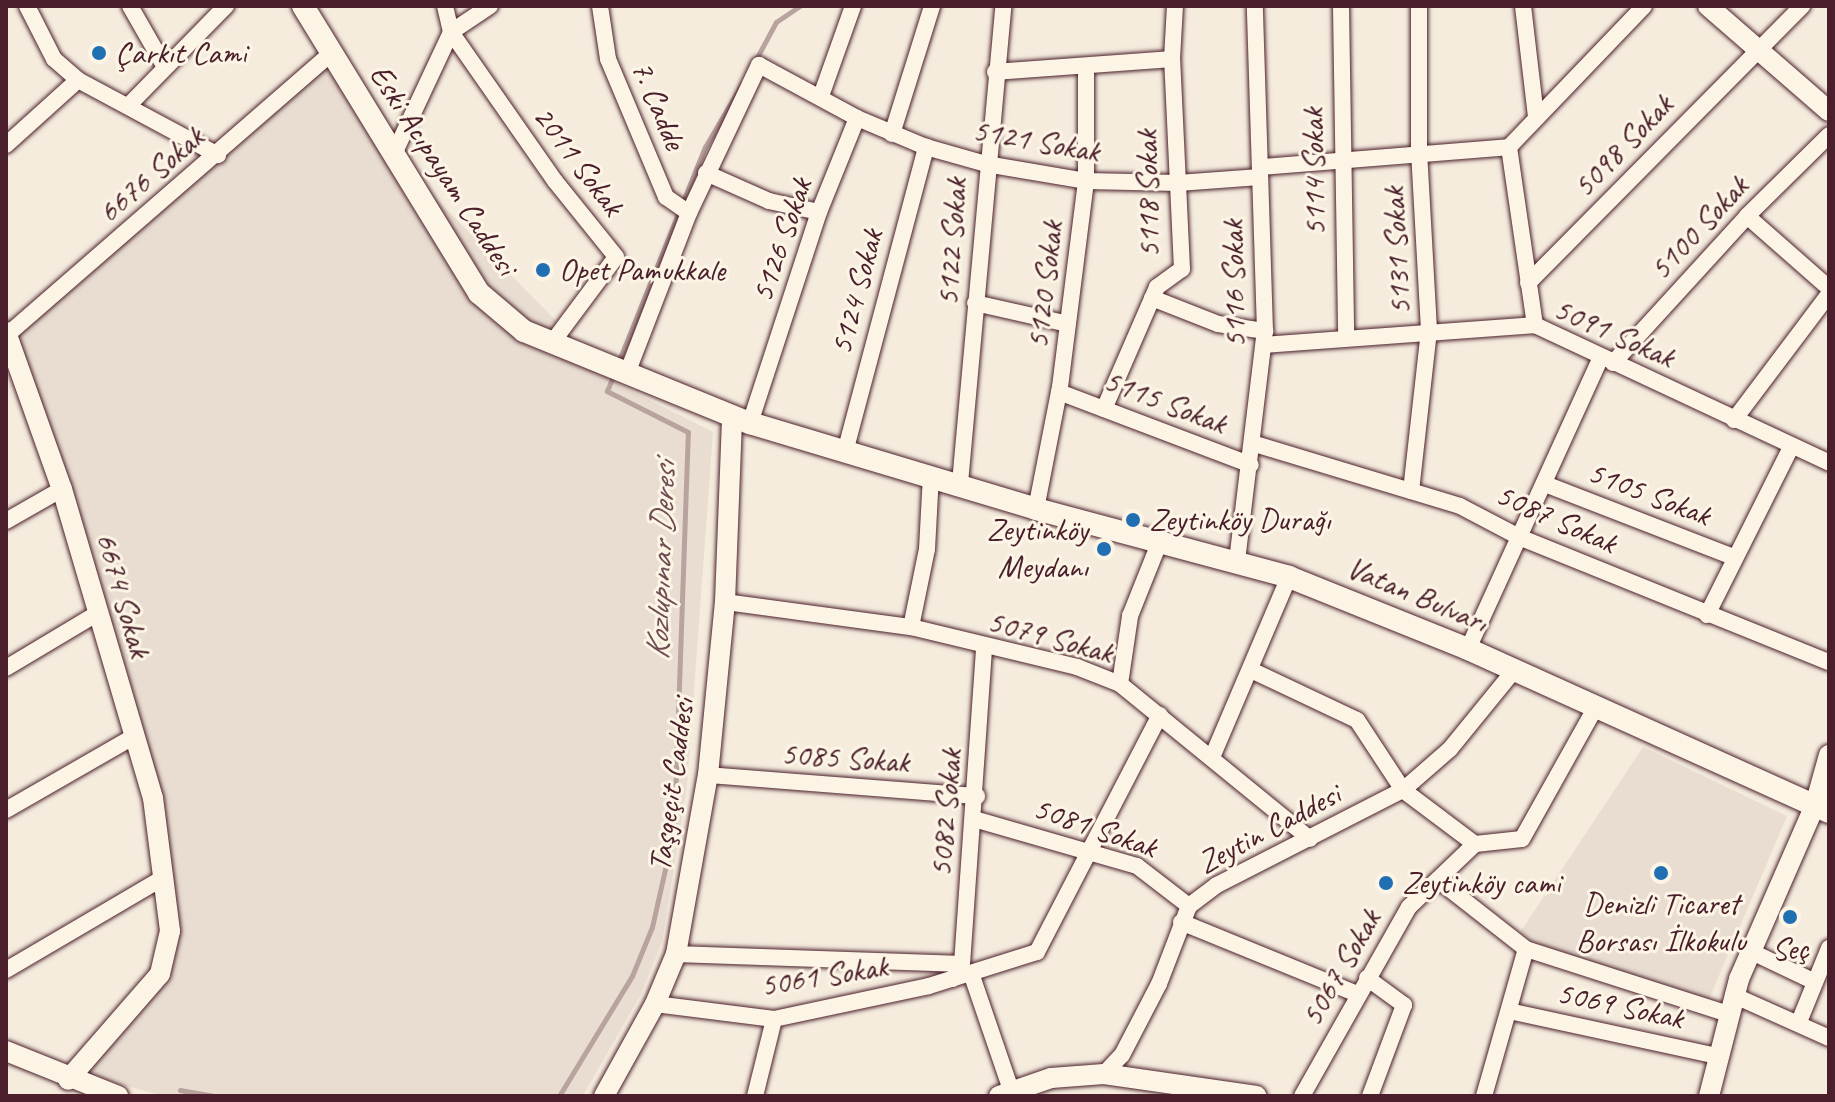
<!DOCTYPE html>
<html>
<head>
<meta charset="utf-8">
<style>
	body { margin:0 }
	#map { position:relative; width:1835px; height:1102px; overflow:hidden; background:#f5ecde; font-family:Caveat,sans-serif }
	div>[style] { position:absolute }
	.built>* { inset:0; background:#e8ddd0 }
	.stream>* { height:5px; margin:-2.5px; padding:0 2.5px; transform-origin:2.5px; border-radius:2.5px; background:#b8a39e }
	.roads { filter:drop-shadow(0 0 2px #4a1f2b) drop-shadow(0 0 2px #4a1f2b) }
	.minor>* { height:16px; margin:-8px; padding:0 8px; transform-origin:8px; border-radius:8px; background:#fcf5e5 }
	.tertiary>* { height:20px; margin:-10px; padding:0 10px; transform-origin:10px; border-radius:10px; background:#fcf5e5 }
	.secondary>* { height:22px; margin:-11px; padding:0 11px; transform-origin:11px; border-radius:11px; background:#fcf5e5 }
	.dots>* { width:22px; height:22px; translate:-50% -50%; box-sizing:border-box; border:4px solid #fcf5e5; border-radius:50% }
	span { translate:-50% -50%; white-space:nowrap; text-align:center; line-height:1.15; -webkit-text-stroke:6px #fcf5e5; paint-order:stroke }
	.poi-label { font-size:32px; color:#4a1f2b }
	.left { translate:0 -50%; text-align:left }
	.right { translate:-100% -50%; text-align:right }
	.street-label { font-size:32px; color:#4a1f2b }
	.water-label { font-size:34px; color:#704d53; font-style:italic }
	.frame { position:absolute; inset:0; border:8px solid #4a1f2b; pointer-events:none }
</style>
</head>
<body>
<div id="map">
	<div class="built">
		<div style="clip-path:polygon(319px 65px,351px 89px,402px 164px,618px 384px,713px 432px,687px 786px,662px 942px,641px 994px,583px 1096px,164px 1096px,68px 1070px,155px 963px,165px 880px,157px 797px,7px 335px)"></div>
		<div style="clip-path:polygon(1643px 747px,1787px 816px,1709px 999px,1535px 944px,1521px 931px)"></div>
	</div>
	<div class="stream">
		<div style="left:755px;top:61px;width:44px;rotate:-61.7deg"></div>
		<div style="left:776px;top:22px;width:29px;rotate:-34deg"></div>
		<div style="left:618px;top:363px;width:233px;rotate:-68.1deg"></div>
		<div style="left:705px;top:147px;width:73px;rotate:-59.6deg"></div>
		<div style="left:180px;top:1090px;width:36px;rotate:10deg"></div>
		<div style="left:559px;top:1096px;width:140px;rotate:-58.7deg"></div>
		<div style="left:632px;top:976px;width:53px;rotate:-67.8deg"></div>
		<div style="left:652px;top:927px;width:100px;rotate:-77.3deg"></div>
		<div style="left:674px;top:829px;width:397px;rotate:-88deg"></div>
		<div style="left:688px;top:432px;width:91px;rotate:-153.2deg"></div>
		<div style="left:607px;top:391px;width:16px;rotate:-68deg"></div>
	</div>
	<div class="roads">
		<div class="minor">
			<div style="left:27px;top:6px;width:59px;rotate:63deg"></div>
			<div style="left:54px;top:59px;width:32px;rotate:41deg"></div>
			<div style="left:78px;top:80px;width:159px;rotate:28.2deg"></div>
			<div style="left:130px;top:6px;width:70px;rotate:60.2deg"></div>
			<div style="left:445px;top:6px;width:27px;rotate:77deg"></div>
			<div style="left:451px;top:32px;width:182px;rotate:55.1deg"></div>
			<div style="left:555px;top:181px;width:97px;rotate:51.2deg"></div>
			<div style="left:616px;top:257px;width:107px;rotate:126.7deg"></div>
			<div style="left:600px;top:6px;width:54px;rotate:81.4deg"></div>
			<div style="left:608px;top:59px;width:150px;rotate:67.2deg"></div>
			<div style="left:666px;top:197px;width:28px;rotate:35deg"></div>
			<div style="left:1341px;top:6px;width:331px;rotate:89.1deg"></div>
			<div style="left:1523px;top:6px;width:111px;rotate:83.3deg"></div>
			<div style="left:451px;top:32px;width:47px;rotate:-33.7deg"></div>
			<div style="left:995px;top:72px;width:177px;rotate:-4.2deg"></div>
			<div style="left:821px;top:96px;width:96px;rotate:-70.4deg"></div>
			<div style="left:129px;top:105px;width:139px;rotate:-45.6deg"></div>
			<div style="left:857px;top:118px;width:75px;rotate:22.8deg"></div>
			<div style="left:926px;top:147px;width:62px;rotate:15.8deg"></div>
			<div style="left:986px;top:164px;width:101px;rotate:9.6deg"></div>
			<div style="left:1086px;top:181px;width:92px;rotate:1.2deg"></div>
			<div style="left:1178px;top:183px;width:82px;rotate:-4.2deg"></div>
			<div style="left:892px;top:134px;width:134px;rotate:-72.6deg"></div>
			<div style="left:6px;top:145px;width:97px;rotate:-42.1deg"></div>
			<div style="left:1509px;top:147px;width:195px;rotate:-46.2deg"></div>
			<div style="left:1509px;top:147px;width:180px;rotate:81.7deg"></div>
			<div style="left:393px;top:156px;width:137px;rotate:-64.9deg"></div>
			<div style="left:1262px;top:167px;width:248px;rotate:-4.6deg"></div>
			<div style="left:706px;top:173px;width:69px;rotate:24deg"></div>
			<div style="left:769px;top:201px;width:51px;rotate:12.4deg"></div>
			<div style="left:1747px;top:216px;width:109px;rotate:41.3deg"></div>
			<div style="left:1528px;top:283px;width:390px;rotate:-45.3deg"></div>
			<div style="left:1152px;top:298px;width:71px;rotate:21.5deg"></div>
			<div style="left:1218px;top:324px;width:48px;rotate:8.5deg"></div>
			<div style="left:975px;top:303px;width:95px;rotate:12.7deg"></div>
			<div style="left:7px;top:335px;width:427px;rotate:-41deg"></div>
			<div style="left:1264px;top:345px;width:272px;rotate:-4.2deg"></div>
			<div style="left:1535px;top:325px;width:325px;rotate:25.1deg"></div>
			<div style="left:1613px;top:363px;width:199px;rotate:-47.6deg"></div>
			<div style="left:1747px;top:216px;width:115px;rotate:-44.6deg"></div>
			<div style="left:628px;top:371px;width:169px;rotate:-68.9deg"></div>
			<div style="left:689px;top:213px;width:164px;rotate:-64.7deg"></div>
			<div style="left:759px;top:65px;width:111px;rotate:28.4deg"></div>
			<div style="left:857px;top:118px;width:101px;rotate:112deg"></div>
			<div style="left:819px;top:212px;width:222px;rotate:108.1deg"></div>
			<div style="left:1059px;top:392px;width:205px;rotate:20.8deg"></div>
			<div style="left:1104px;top:409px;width:133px;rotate:-66.5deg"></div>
			<div style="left:1157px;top:287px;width:31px;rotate:-36deg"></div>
			<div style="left:1182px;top:269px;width:210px;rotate:-92.7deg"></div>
			<div style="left:1172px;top:59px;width:53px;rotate:-86.8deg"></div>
			<div style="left:1734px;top:420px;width:158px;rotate:-53deg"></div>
			<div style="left:1255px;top:444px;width:214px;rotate:16.8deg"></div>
			<div style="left:1460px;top:506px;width:67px;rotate:27.7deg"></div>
			<div style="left:1519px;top:537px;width:334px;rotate:22deg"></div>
			<div style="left:845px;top:452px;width:316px;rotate:-75.1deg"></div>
			<div style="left:960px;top:483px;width:479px;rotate:-84.8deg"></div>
			<div style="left:1545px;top:484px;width:202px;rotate:21.2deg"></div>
			<div style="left:1411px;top:491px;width:162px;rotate:-83.6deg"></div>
			<div style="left:1429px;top:330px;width:180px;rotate:-93.2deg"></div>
			<div style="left:1419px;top:150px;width:144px;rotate:-90deg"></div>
			<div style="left:1036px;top:509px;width:124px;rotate:-78.9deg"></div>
			<div style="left:1060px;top:387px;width:208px;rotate:-82.8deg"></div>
			<div style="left:1086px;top:181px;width:114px;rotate:-90deg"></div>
			<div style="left:6px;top:521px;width:64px;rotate:-29.7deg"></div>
			<div style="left:1237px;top:561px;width:232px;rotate:-83.1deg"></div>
			<div style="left:1265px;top:331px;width:325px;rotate:-91.8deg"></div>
			<div style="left:725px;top:602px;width:188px;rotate:7.7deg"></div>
			<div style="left:911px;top:627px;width:171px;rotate:13.5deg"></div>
			<div style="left:1077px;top:667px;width:46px;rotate:21.6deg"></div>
			<div style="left:1120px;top:684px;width:245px;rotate:39.2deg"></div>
			<div style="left:1707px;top:615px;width:188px;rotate:-63.4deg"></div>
			<div style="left:911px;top:627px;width:80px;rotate:-78.4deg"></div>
			<div style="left:927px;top:549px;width:73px;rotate:-86.9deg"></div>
			<div style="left:1468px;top:649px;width:321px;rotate:-65.5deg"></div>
			<div style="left:6px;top:668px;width:107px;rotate:-30.9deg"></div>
			<div style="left:1251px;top:670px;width:117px;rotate:25.3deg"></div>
			<div style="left:1357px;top:720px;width:84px;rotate:56.7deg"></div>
			<div style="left:1403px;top:790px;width:90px;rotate:36.9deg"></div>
			<div style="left:1120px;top:684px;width:69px;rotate:-81.6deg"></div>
			<div style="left:1130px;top:616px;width:81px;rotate:-68.2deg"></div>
			<div style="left:1213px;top:755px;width:194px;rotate:-66.9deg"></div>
			<div style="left:708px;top:775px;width:270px;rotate:4.5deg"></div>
			<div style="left:6px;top:810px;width:146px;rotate:-29.9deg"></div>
			<div style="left:974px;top:819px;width:170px;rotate:16.1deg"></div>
			<div style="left:1137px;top:866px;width:66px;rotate:37.6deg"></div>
			<div style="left:1475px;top:844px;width:47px;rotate:-6.1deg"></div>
			<div style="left:1522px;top:839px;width:148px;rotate:-60.8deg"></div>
			<div style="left:1438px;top:880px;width:112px;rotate:38.1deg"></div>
			<div style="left:1526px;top:949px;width:213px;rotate:17.8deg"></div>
			<div style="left:1181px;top:922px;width:190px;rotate:22.2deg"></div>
			<div style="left:1750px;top:951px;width:72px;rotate:25.5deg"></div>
			<div style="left:676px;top:954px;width:286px;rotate:2deg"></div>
			<div style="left:6px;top:970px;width:180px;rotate:-30.4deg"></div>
			<div style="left:971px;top:973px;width:124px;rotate:71.1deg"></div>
			<div style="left:1367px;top:978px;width:46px;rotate:36.1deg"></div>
			<div style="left:1404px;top:1005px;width:97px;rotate:110.5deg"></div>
			<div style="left:953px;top:979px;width:17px;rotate:-59deg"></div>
			<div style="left:962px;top:964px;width:316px;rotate:-86deg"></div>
			<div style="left:1733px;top:995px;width:105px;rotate:24.1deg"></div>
			<div style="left:655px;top:1004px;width:120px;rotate:7.2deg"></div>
			<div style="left:774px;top:1019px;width:158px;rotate:-12deg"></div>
			<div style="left:929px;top:986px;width:113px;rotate:-17.5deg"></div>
			<div style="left:1037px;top:952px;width:267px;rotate:-62.6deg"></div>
			<div style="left:1509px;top:1011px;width:214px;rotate:12.2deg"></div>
			<div style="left:1799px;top:1022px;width:80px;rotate:-67.9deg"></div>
			<div style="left:1104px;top:1074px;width:26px;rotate:-47deg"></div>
			<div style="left:1122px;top:1055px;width:80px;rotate:-62.5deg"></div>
			<div style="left:1159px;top:984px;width:84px;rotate:-69deg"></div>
			<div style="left:1189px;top:906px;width:35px;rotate:-37deg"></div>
			<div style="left:1217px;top:885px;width:209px;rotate:-27.1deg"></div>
			<div style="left:1403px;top:790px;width:62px;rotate:-41.1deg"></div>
			<div style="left:1450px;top:749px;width:98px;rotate:-50.8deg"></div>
			<div style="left:755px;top:1096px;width:79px;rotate:-76.1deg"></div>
			<div style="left:1302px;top:1096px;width:217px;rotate:-60.5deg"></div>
			<div style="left:1409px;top:907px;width:91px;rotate:-43.7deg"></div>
			<div style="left:1484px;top:1096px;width:153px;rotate:-74.1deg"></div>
		</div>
		<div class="tertiary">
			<div style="left:1708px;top:6px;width:160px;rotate:41deg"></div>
			<div style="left:6px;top:332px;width:167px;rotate:70.4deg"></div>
			<div style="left:62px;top:489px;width:322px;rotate:73.6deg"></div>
			<div style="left:153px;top:798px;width:134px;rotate:82.7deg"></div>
			<div style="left:170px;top:931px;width:44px;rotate:103.1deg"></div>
			<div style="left:160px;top:974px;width:140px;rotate:131deg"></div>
			<div style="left:6px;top:1051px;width:121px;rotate:21.9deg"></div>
			<div style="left:604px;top:1096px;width:105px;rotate:-61deg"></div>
			<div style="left:655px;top:1004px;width:54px;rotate:-67.2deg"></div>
			<div style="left:676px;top:954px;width:182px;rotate:-79.9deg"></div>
			<div style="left:708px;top:775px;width:174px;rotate:-84.4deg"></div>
			<div style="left:725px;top:602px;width:185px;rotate:-87.8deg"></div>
			<div style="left:999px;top:1096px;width:55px;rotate:-19.1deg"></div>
			<div style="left:1051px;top:1078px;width:53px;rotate:-4.3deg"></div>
			<div style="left:1104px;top:1074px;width:154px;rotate:8.2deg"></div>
			<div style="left:1709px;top:1096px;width:121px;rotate:-75.6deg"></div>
			<div style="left:1739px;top:979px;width:190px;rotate:-66.4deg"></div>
			<div style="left:1815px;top:805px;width:52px;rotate:-74.4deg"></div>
		</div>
		<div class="secondary">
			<div style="left:303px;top:6px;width:337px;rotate:58.5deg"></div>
			<div style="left:479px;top:293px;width:59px;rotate:40.2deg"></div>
			<div style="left:524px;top:331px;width:244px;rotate:22.2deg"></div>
			<div style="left:750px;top:423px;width:299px;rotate:16.7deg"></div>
			<div style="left:1036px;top:509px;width:262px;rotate:15deg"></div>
			<div style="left:1289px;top:577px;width:193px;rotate:21.9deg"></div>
			<div style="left:1468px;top:649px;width:396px;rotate:24.3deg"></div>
		</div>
	</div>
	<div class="dots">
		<div style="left:99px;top:53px;background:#1f6fb2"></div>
		<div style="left:543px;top:270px;background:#1f6fb2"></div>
		<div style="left:1133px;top:520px;background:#1f6fb2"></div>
		<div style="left:1104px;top:549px;background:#1f6fb2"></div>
		<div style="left:1661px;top:873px;background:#1f6fb2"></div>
		<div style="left:1386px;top:883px;background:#1f6fb2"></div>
		<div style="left:1790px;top:917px;background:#1f6fb2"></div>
	</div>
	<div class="poi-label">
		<span class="left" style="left:115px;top:53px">Çarkıt Cami</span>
		<span class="left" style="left:559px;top:270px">Opet Pamukkale</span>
		<span class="left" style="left:1149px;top:520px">Zeytinköy Durağı</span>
		<span class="right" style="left:1088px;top:549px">Zeytinköy<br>Meydanı</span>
		<span class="left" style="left:1402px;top:883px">Zeytinköy cami</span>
		<span style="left:1661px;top:923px">Denizli Ticaret<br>Borsası İlkokulu</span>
		<span style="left:1790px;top:949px">Seç</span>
	</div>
	<div class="street-label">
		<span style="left:658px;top:105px;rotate:67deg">7. Cadde</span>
		<span style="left:1036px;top:141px;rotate:10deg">5121 Sokak</span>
		<span style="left:1623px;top:146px;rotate:-46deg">5098 Sokak</span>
		<span style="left:578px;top:161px;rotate:53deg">2011 Sokak</span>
		<span style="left:443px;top:170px;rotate:57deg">Eski Acıpayam Caddesi</span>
		<span style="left:1314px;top:172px;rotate:-91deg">5114 Sokak</span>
		<span style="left:151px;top:175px;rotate:-41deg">6676 Sokak</span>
		<span style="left:1148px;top:194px;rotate:-91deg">5118 Sokak</span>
		<span style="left:1699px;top:228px;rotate:-47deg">5100 Sokak</span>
		<span style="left:782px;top:240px;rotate:-71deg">5126 Sokak</span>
		<span style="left:952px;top:242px;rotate:-86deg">5122 Sokak</span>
		<span style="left:1397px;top:251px;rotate:-93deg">5131 Sokak</span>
		<span style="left:1234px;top:284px;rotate:-91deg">5116 Sokak</span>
		<span style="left:1045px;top:285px;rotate:-83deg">5120 Sokak</span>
		<span style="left:857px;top:292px;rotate:-75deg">5124 Sokak</span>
		<span style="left:1614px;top:333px;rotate:24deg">5091 Sokak</span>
		<span style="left:1165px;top:402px;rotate:21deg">5115 Sokak</span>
		<span style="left:1649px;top:494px;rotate:21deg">5105 Sokak</span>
		<span style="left:1556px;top:519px;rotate:24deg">5087 Sokak</span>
		<span style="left:123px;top:595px;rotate:74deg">6674 Sokak</span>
		<span style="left:1417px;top:595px;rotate:23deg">Vatan Bulvarı</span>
		<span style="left:1050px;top:637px;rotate:15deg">5079 Sokak</span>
		<span style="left:845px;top:758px;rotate:4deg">5085 Sokak</span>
		<span style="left:672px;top:785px;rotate:-82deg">Taşgeçit Caddesi</span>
		<span style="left:946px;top:813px;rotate:-85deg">5082 Sokak</span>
		<span style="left:1095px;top:828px;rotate:19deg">5081 Sokak</span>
		<span style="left:1269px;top:829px;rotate:-28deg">Zeytin Caddesi</span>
		<span style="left:1341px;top:968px;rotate:-60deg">5067 Sokak</span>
		<span style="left:824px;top:976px;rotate:-9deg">5061 Sokak</span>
		<span style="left:1620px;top:1006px;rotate:12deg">5069 Sokak</span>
	</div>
	<div class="water-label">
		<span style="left:660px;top:561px;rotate:-88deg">Kozlupınar Deresi</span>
	</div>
	<div class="frame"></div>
</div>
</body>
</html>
